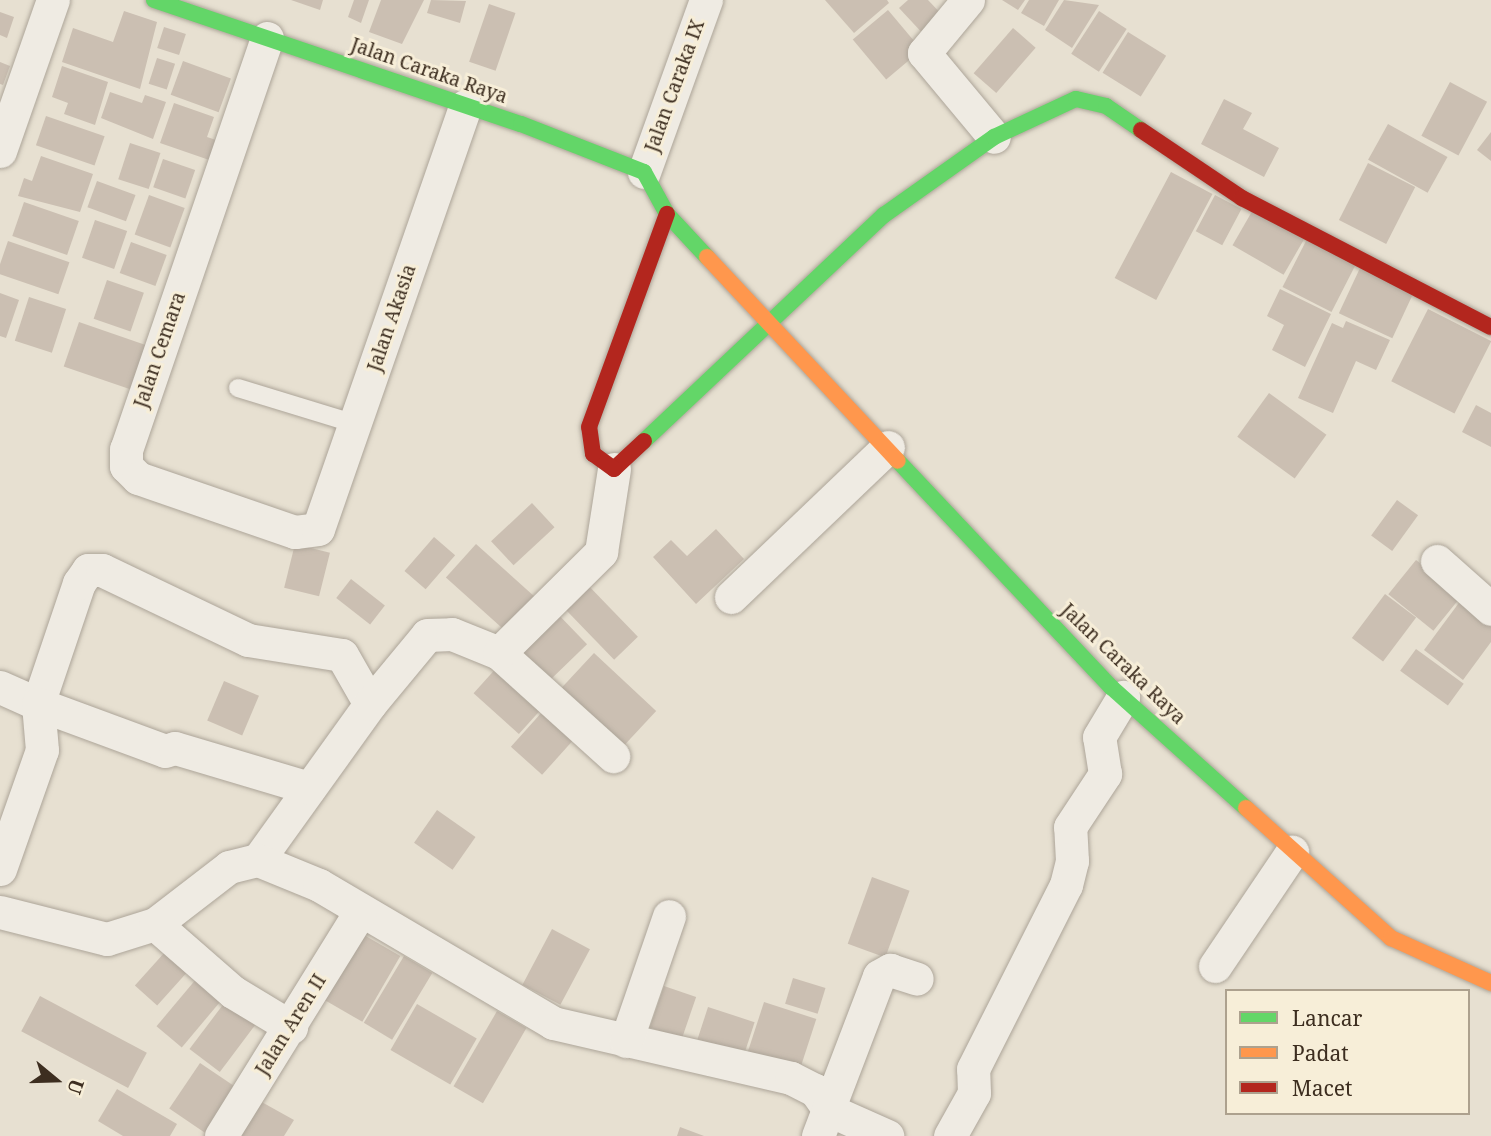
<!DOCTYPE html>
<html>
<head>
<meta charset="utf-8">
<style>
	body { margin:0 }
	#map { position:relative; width:1491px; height:1136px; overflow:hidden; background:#e7e0d1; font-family:"Noto Serif",serif }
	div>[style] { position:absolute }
	.building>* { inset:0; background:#cbbfb2; transform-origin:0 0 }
	.roads { filter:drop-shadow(0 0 2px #ada599) drop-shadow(0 0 2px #ada599) }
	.lane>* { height:18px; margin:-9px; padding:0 9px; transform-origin:9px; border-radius:9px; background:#efebe3 }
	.street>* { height:33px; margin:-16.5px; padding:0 16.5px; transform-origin:16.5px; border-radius:16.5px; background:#efebe3 }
	.fast>* { height:16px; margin:-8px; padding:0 8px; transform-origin:8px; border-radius:8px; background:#63d668 }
	.slow>* { height:16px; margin:-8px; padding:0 8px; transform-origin:8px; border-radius:8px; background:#ff974d }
	.jam>* { height:16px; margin:-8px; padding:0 8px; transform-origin:8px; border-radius:8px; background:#b3261e }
	span { translate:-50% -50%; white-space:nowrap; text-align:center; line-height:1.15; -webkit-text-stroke:6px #f7eed8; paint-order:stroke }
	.street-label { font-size:19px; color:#3d2e20 }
	.legend { position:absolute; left:1225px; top:989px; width:245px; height:126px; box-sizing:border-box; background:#f7eed8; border:2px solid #ada18e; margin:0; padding:9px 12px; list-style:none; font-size:21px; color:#3d2e20 }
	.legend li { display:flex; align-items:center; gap:14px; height:35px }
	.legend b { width:35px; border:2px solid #ada18e }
	.north { position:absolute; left:21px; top:1045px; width:70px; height:70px; -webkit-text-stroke:5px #f7eed8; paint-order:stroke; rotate:109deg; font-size:19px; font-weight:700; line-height:28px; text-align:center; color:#3d2e20 }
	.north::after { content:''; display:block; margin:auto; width:24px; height:32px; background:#3d2e20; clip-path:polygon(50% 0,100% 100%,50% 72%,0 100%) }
</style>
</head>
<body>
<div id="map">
	<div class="building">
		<div style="clip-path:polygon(291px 0,323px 0,320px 10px)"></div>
		<div style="clip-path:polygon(354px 0,369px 0,361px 23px,348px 17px)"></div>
		<div style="clip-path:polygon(381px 0,424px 0,402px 44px,369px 32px)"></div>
		<div style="clip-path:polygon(431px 0,466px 1px,460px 23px,427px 13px)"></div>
		<div style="clip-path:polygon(825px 0,887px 0,889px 3px,854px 33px)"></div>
		<div style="clip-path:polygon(908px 0,928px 0,946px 19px,926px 37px,899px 8px)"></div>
		<div style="clip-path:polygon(1002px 0,1025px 0,1018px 10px)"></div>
		<div style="clip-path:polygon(1029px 0,1059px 0,1044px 26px,1021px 13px)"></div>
		<div style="clip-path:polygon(1064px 0,1099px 5px,1072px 48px,1045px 30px)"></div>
		<div style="left:489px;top:4px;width:28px;height:61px;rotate:19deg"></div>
		<div style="left:888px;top:10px;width:52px;height:46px;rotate:50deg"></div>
		<div style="clip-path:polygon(124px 11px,157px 22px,140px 89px,62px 62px,73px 28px,113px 42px)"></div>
		<div style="left:1099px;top:11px;width:33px;height:51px;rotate:33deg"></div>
		<div style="clip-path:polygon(0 12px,14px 17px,7px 38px,0 35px)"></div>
		<div style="left:164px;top:27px;width:23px;height:22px;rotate:18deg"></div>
		<div style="left:1013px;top:28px;width:30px;height:60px;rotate:41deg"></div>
		<div style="left:1128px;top:32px;width:45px;height:48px;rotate:32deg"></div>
		<div style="left:157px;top:58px;width:19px;height:27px;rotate:18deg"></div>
		<div style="left:183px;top:61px;width:51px;height:36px;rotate:20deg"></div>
		<div style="clip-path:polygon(0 62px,10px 66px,3px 85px,0 84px)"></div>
		<div style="clip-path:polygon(62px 66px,108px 82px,95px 125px,64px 114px,68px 103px,52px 97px)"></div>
		<div style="left:1450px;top:82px;width:42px;height:61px;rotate:28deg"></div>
		<div style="clip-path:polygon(110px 92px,142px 103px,145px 95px,166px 102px,153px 139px,101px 118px)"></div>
		<div style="clip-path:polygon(1224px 99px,1252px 113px,1243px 129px,1279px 148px,1264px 177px,1201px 144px)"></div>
		<div style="clip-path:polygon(174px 103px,214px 117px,207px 137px,222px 142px,215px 162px,160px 143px)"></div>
		<div style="left:46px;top:116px;width:62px;height:31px;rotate:19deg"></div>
		<div style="left:1388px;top:124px;width:68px;height:41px;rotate:29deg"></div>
		<div style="clip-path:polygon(1491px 132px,1491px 161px,1477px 150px)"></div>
		<div style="left:130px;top:143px;width:32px;height:38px;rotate:18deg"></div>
		<div style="clip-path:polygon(41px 156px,93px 174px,80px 212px,18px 196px,24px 178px,32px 181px)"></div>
		<div style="left:163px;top:159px;width:34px;height:30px;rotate:19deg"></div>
		<div style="left:1368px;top:163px;width:53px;height:64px;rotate:27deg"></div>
		<div style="left:1171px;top:172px;width:47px;height:120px;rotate:28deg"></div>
		<div style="left:97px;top:181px;width:41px;height:28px;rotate:20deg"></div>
		<div style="left:149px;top:195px;width:38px;height:42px;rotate:20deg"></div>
		<div style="left:1215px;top:195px;width:30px;height:41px;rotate:28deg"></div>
		<div style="left:24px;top:202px;width:58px;height:36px;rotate:19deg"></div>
		<div style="left:1254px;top:208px;width:59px;height:43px;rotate:30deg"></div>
		<div style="left:95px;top:220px;width:34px;height:40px;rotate:19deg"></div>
		<div style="left:1307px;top:239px;width:55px;height:54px;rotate:27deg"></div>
		<div style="left:8px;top:241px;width:65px;height:34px;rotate:19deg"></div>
		<div style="left:131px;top:242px;width:38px;height:33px;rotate:20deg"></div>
		<div style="left:1360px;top:268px;width:59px;height:50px;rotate:25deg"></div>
		<div style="left:107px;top:280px;width:39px;height:41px;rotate:19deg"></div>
		<div style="clip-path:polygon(1280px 289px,1331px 314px,1305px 367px,1272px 350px,1284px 325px,1267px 316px)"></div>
		<div style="clip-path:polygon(0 293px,19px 300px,6px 338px,0 336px)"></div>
		<div style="left:29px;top:297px;width:39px;height:46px;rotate:18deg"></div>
		<div style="left:1428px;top:309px;width:71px;height:81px;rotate:27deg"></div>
		<div style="clip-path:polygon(1346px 321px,1390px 340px,1376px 370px,1356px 361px,1333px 413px,1298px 398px,1332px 323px,1343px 328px)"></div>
		<div style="left:79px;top:322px;width:75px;height:47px;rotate:19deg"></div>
		<div style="left:1269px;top:393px;width:71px;height:54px;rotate:36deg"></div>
		<div style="clip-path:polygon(1476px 405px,1491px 413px,1491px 447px,1462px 432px)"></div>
		<div style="left:1397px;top:500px;width:26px;height:44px;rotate:36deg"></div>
		<div style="left:532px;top:503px;width:33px;height:56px;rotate:47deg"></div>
		<div style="clip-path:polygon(716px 529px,744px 559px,696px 604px,653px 557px,671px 540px,687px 556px)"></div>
		<div style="left:434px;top:537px;width:28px;height:45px;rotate:41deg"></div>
		<div style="left:295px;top:544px;width:36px;height:45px;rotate:14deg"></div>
		<div style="left:476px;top:544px;width:79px;height:45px;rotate:42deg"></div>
		<div style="left:1416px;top:560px;width:58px;height:44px;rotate:39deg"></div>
		<div style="left:351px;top:579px;width:43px;height:24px;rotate:38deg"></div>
		<div style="left:583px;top:580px;width:79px;height:33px;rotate:46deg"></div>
		<div style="left:1385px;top:594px;width:39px;height:55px;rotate:37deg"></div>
		<div style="clip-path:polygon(1464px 596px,1491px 616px,1491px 642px,1463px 680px,1424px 650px)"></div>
		<div style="left:553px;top:609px;width:49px;height:55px;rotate:46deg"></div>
		<div style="left:1416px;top:649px;width:59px;height:27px;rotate:36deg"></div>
		<div style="left:594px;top:653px;width:85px;height:57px;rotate:43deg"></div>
		<div style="left:499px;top:665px;width:61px;height:38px;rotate:42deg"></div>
		<div style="left:224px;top:681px;width:38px;height:43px;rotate:23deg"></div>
		<div style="left:543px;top:711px;width:42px;height:48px;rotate:42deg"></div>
		<div style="left:437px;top:810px;width:47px;height:40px;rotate:35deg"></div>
		<div style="left:872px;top:877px;width:40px;height:71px;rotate:20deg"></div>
		<div style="left:552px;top:929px;width:43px;height:63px;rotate:28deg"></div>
		<div style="left:357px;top:931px;width:50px;height:76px;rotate:30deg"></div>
		<div style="left:165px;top:952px;width:30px;height:45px;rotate:42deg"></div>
		<div style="left:404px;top:956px;width:33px;height:78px;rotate:31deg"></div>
		<div style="left:197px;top:978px;width:33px;height:63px;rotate:40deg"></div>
		<div style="left:793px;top:978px;width:34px;height:27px;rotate:17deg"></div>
		<div style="left:664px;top:986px;width:34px;height:44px;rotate:19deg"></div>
		<div style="left:40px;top:996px;width:121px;height:40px;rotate:28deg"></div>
		<div style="left:225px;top:1002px;width:38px;height:59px;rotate:37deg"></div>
		<div style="left:764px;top:1002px;width:55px;height:55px;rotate:18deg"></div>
		<div style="left:417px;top:1004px;width:69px;height:53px;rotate:30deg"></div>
		<div style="left:708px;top:1007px;width:49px;height:34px;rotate:18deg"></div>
		<div style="left:497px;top:1011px;width:34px;height:87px;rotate:30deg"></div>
		<div style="left:200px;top:1063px;width:43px;height:55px;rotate:34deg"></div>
		<div style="clip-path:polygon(117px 1089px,177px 1124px,170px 1136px,123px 1136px,98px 1121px)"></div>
		<div style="clip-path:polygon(251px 1096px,294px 1120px,284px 1136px,238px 1136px)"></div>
		<div style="clip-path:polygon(680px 1127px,704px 1136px,677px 1136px)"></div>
	</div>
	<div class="roads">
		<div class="lane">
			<div style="left:238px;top:388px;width:123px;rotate:17deg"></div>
		</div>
		<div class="street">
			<div style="left:968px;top:0;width:69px;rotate:129.7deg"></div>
			<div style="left:924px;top:53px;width:109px;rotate:50.2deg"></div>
			<div style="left:267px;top:38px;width:435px;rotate:108.9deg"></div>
			<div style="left:126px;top:449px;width:17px;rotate:90deg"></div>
			<div style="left:126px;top:466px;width:17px;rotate:45deg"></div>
			<div style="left:138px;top:478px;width:166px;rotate:19deg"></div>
			<div style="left:295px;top:532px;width:23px;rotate:-7deg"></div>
			<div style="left:318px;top:529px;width:448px;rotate:-70.8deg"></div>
			<div style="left:0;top:151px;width:160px;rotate:-70.7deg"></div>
			<div style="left:644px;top:172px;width:183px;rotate:-70.2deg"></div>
			<div style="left:1437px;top:561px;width:72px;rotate:41.6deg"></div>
			<div style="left:731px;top:597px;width:217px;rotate:-43.7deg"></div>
			<div style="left:499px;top:653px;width:154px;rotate:42.1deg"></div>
			<div style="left:0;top:687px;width:42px;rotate:24.1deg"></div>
			<div style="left:38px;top:704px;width:128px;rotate:-71.3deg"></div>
			<div style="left:79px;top:583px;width:16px;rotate:-55deg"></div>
			<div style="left:88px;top:570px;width:14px"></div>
			<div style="left:102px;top:570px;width:162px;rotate:25.6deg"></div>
			<div style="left:248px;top:640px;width:95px;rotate:9.1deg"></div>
			<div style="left:342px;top:655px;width:56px;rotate:60.3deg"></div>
			<div style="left:258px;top:860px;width:192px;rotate:-54.3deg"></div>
			<div style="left:370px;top:704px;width:89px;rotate:-50.4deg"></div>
			<div style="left:427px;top:635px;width:25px;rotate:-2deg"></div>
			<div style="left:452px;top:634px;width:51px;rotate:22deg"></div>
			<div style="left:499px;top:653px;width:144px;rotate:-44.7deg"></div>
			<div style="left:601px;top:552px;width:84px;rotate:-81.1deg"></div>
			<div style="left:0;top:869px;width:126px;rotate:-70.6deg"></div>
			<div style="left:42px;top:750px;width:46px;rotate:-95deg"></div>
			<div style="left:38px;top:704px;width:135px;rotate:20.3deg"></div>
			<div style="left:165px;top:751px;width:10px;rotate:-17deg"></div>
			<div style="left:175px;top:748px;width:140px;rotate:16.6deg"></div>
			<div style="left:0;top:912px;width:110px;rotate:14.2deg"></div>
			<div style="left:107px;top:939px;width:50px;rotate:-17.4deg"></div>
			<div style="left:155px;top:924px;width:93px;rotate:-37.6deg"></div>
			<div style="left:229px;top:867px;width:30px;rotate:-14deg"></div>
			<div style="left:258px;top:860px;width:66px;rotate:22.3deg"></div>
			<div style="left:319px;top:885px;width:272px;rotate:30.5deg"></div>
			<div style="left:553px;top:1023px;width:244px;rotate:13deg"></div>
			<div style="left:791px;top:1078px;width:27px;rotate:27deg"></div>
			<div style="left:815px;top:1090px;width:24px;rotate:55deg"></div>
			<div style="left:829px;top:1110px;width:64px;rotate:24.1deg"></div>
			<div style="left:155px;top:924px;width:103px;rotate:41.1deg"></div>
			<div style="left:233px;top:992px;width:68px;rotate:31.1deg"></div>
			<div style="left:1215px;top:966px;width:138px;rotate:-56deg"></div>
			<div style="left:626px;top:1041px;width:132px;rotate:-71deg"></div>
			<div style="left:221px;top:1136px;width:264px;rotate:-58.2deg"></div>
			<div style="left:818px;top:1136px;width:171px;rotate:-69.1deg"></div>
			<div style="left:879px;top:976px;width:13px;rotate:-29deg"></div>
			<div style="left:890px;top:970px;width:28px;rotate:18deg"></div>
			<div style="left:950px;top:1136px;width:49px;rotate:-60.8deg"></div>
			<div style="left:974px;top:1093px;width:24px;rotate:-92deg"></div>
			<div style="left:973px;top:1069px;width:206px;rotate:-63.2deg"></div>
			<div style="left:1066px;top:885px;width:25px;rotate:-76deg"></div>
			<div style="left:1072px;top:861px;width:34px;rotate:-93deg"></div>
			<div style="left:1070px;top:827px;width:64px;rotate:-56.6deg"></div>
			<div style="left:1105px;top:774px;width:37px;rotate:-99deg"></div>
			<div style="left:1099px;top:737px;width:47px;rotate:-59deg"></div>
		</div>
		<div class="fast">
			<div style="left:154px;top:0;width:387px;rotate:18.7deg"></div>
			<div style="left:521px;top:124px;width:132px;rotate:21.3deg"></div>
			<div style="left:644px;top:172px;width:48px;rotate:61.3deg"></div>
			<div style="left:667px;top:214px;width:59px;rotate:47.1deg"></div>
			<div style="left:644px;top:441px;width:330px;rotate:-43.3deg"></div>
			<div style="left:884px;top:215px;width:135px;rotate:-35.3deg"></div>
			<div style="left:994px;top:137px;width:90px;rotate:-24.9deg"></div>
			<div style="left:1076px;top:99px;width:31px;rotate:13deg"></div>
			<div style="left:1106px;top:106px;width:42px;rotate:34.4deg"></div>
			<div style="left:898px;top:461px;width:311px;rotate:46.7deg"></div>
			<div style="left:1111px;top:687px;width:181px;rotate:41.9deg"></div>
		</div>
		<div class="slow">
			<div style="left:707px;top:257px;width:279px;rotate:46.9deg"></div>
			<div style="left:1246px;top:808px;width:195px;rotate:41.9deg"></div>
			<div style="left:1391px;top:938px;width:110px;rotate:24.2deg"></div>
		</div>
		<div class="jam">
			<div style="left:1141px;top:130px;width:122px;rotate:34deg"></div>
			<div style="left:1242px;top:198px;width:280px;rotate:27.4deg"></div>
			<div style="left:644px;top:441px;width:41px;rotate:137deg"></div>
			<div style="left:614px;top:469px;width:26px;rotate:-144deg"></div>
			<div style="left:593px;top:454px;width:27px;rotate:-98deg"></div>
			<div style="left:589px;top:427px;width:227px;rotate:-69.9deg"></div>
		</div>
	</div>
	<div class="street-label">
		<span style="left:429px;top:71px;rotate:19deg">Jalan Caraka Raya</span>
		<span style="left:675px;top:86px;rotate:-70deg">Jalan Caraka IX</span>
		<span style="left:392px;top:318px;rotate:-71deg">Jalan Akasia</span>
		<span style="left:160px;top:350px;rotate:-71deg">Jalan Cemara</span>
		<span style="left:1123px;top:664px;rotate:44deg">Jalan Caraka Raya</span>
		<span style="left:291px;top:1025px;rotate:-58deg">Jalan Aren II</span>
	</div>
	<ul class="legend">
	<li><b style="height:9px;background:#63d668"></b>Lancar</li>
	<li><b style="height:9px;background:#ff974d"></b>Padat</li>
	<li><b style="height:9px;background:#b3261e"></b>Macet</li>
	</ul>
	<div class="north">U</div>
</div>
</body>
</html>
